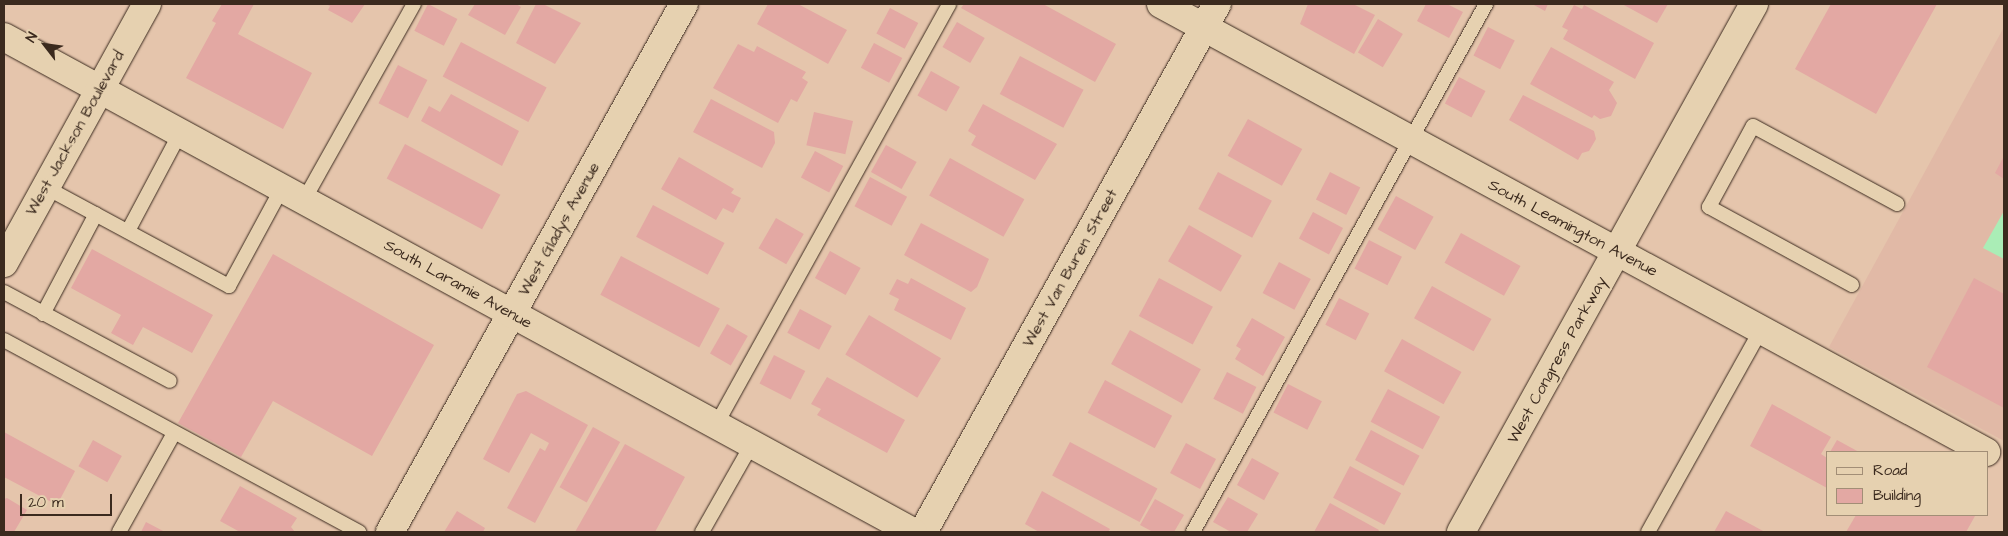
<!DOCTYPE html>
<html>
<head>
<meta charset="utf-8">
<style>
	body { margin:0 }
	#map { position:relative; width:2008px; height:536px; overflow:hidden; background:#e5c5ac; font-family:"Architects Daughter",sans-serif }
	div>[style] { position:absolute }
	.built>* { inset:0; background:#e1b9a6 }
	.green>* { inset:0; background:#aaedb6 }
	.building>* { inset:0; background:#e3a8a3; transform-origin:0 0 }
	.roads { filter:drop-shadow(0 0 1px #3b2a1e) drop-shadow(0 0 1px #3b2a1e) }
	.lane>* { height:14px; margin:-7px; padding:0 7px; transform-origin:7px; border-radius:7px; background:#e6d1b0 }
	.street>* { height:28px; margin:-14px; padding:0 14px; transform-origin:14px; border-radius:14px; background:#e6d1b0 }
	.secondary>* { height:28px; margin:-14px; padding:0 14px; transform-origin:14px; border-radius:14px; background:#e6d1b0 }
	span { translate:-50% -50%; white-space:nowrap; text-align:center; line-height:1.15; -webkit-text-stroke:4.5px #e6d1b0; paint-order:stroke }
	.street-label { font-size:16px; color:#3b2a1e }
	.frame { position:absolute; inset:0; border:5px solid #3b2a1e; pointer-events:none }
	.legend { position:absolute; left:1826px; top:451px; width:162px; height:65px; box-sizing:border-box; background:#e6d1b0; border:1px solid #a28e76; margin:0; padding:6px 9px; list-style:none; font-size:15px; color:#3b2a1e }
	.legend li { display:flex; align-items:center; gap:10px; height:25px }
	.legend b { width:25px; border:1px solid #a28e76 }
	.north { position:absolute; left:20px; top:20px; width:50px; height:50px; -webkit-text-stroke:4px #e6d1b0; paint-order:stroke; rotate:300deg; font-size:14px; font-weight:700; line-height:20px; text-align:center; color:#3b2a1e }
	.north::after { content:''; display:block; margin:auto; width:18px; height:22px; background:#3b2a1e; clip-path:polygon(50% 0,100% 100%,50% 72%,0 100%) }
	.scale { position:absolute; left:20px; top:494px; width:92px; height:22px; box-sizing:border-box; border:2px solid #3b2a1e; border-top:0; padding-left:6px; font-size:15px; line-height:18px; white-space:nowrap; color:#3b2a1e; -webkit-text-stroke:4px #e6d1b0; paint-order:stroke }
</style>
</head>
<body>
<div id="map">
	<div class="built">
		<div style="clip-path:polygon(2004px 27px,2004px 441px,1829px 347px)"></div>
	</div>
	<div class="green">
		<div style="clip-path:polygon(2004px 211px,2004px 259px,1983px 248px)"></div>
	</div>
	<div class="building">
		<div style="clip-path:polygon(222px 4px,254px 4px,238px 34px,312px 73px,283px 129px,186px 78px,216px 23px,212px 21px)"></div>
		<div style="clip-path:polygon(326px 4px,365px 4px,352px 23px,328px 10px,330px 6px)"></div>
		<div style="left:428px;top:4px;width:33px;height:30px;rotate:27deg"></div>
		<div style="clip-path:polygon(475px 4px,516px 4px,521px 7px,505px 35px,468px 15px)"></div>
		<div style="clip-path:polygon(536px 4px,543px 4px,581px 23px,555px 64px,516px 43px)"></div>
		<div style="clip-path:polygon(768px 4px,798px 4px,847px 30px,828px 64px,757px 24px)"></div>
		<div style="clip-path:polygon(964px 4px,1043px 4px,1116px 44px,1095px 82px,961px 8px)"></div>
		<div style="clip-path:polygon(1308px 4px,1353px 4px,1375px 15px,1354px 54px,1300px 24px)"></div>
		<div style="clip-path:polygon(1426px 4px,1447px 4px,1463px 12px,1449px 38px,1417px 21px)"></div>
		<div style="clip-path:polygon(1532px 4px,1548px 4px,1545px 11px)"></div>
		<div style="clip-path:polygon(1622px 4px,1668px 4px,1657px 23px)"></div>
		<div style="clip-path:polygon(1831px 4px,1937px 4px,1876px 114px,1795px 69px)"></div>
		<div style="clip-path:polygon(1574px 5px,1582px 9px,1584px 5px,1654px 43px,1635px 79px,1563px 39px,1568px 30px,1562px 27px)"></div>
		<div style="left:890px;top:8px;width:32px;height:29px;rotate:28deg"></div>
		<div style="left:1378px;top:19px;width:29px;height:39px;rotate:31deg"></div>
		<div style="left:957px;top:22px;width:32px;height:29px;rotate:30deg"></div>
		<div style="left:1488px;top:27px;width:30px;height:32px;rotate:27deg"></div>
		<div style="left:461px;top:42px;width:97px;height:39px;rotate:28deg"></div>
		<div style="left:874px;top:43px;width:32px;height:28px;rotate:28deg"></div>
		<div style="clip-path:polygon(738px 44px,754px 52px,757px 46px,806px 72px,802px 78px,808px 82px,797px 102px,791px 99px,778px 123px,713px 88px)"></div>
		<div style="clip-path:polygon(1551px 47px,1614px 82px,1609px 90px,1617px 103px,1611px 116px,1600px 119px,1594px 115px,1592px 118px,1530px 84px)"></div>
		<div style="left:1020px;top:56px;width:72px;height:43px;rotate:28deg"></div>
		<div style="left:398px;top:65px;width:33px;height:43px;rotate:27deg"></div>
		<div style="left:931px;top:71px;width:33px;height:28px;rotate:29deg"></div>
		<div style="left:1459px;top:77px;width:30px;height:30px;rotate:28deg"></div>
		<div style="clip-path:polygon(451px 94px,519px 131px,502px 166px,421px 121px,429px 106px,440px 112px)"></div>
		<div style="clip-path:polygon(1523px 95px,1594px 131px,1596px 139px,1589px 151px,1582px 153px,1578px 160px,1509px 120px)"></div>
		<div style="clip-path:polygon(711px 99px,774px 132px,775px 143px,762px 168px,693px 132px)"></div>
		<div style="clip-path:polygon(983px 104px,1057px 144px,1035px 180px,971px 145px,976px 136px,968px 131px)"></div>
		<div style="left:814px;top:112px;width:40px;height:34px;rotate:13deg"></div>
		<div style="left:1248px;top:119px;width:62px;height:42px;rotate:29deg"></div>
		<div style="left:405px;top:144px;width:108px;height:39px;rotate:28deg"></div>
		<div style="left:886px;top:145px;width:35px;height:31px;rotate:29deg"></div>
		<div style="left:815px;top:151px;width:32px;height:30px;rotate:28deg"></div>
		<div style="clip-path:polygon(2004px 156px,2004px 179px,1995px 173px)"></div>
		<div style="clip-path:polygon(679px 157px,734px 189px,731px 193px,741px 198px,733px 213px,723px 208px,716px 220px,661px 189px)"></div>
		<div style="left:950px;top:158px;width:85px;height:43px;rotate:29deg"></div>
		<div style="left:1218px;top:172px;width:61px;height:42px;rotate:28deg"></div>
		<div style="left:1330px;top:172px;width:34px;height:31px;rotate:27deg"></div>
		<div style="left:870px;top:177px;width:42px;height:33px;rotate:28deg"></div>
		<div style="left:1396px;top:196px;width:43px;height:38px;rotate:29deg"></div>
		<div style="left:653px;top:205px;width:81px;height:36px;rotate:28deg"></div>
		<div style="left:1313px;top:212px;width:34px;height:30px;rotate:28deg"></div>
		<div style="left:776px;top:218px;width:32px;height:35px;rotate:30deg"></div>
		<div style="clip-path:polygon(921px 223px,989px 259px,977px 287px,971px 292px,904px 255px)"></div>
		<div style="left:1189px;top:225px;width:61px;height:42px;rotate:30deg"></div>
		<div style="left:1461px;top:233px;width:68px;height:34px;rotate:29deg"></div>
		<div style="left:1369px;top:240px;width:37px;height:32px;rotate:27deg"></div>
		<div style="clip-path:polygon(92px 249px,213px 315px,192px 353px,143px 327px,133px 345px,111px 333px,121px 315px,71px 288px)"></div>
		<div style="left:830px;top:251px;width:35px;height:31px;rotate:29deg"></div>
		<div style="clip-path:polygon(273px 254px,434px 345px,372px 456px,273px 401px,241px 457px,178px 423px)"></div>
		<div style="left:621px;top:256px;width:112px;height:44px;rotate:28deg"></div>
		<div style="left:1279px;top:262px;width:36px;height:35px;rotate:28deg"></div>
		<div style="clip-path:polygon(911px 278px,966px 308px,951px 340px,894px 310px,899px 299px,889px 294px,897px 279px,908px 284px)"></div>
		<div style="left:1159px;top:278px;width:61px;height:43px;rotate:28deg"></div>
		<div style="clip-path:polygon(1974px 278px,2004px 294px,2004px 408px,1927px 367px)"></div>
		<div style="left:1432px;top:286px;width:68px;height:37px;rotate:29deg"></div>
		<div style="left:1339px;top:298px;width:34px;height:30px;rotate:27deg"></div>
		<div style="left:800px;top:309px;width:36px;height:27px;rotate:28deg"></div>
		<div style="left:869px;top:315px;width:84px;height:46px;rotate:31deg"></div>
		<div style="clip-path:polygon(1252px 318px,1285px 337px,1263px 376px,1235px 359px,1241px 349px,1236px 346px)"></div>
		<div style="left:727px;top:324px;width:24px;height:34px;rotate:30deg"></div>
		<div style="left:1130px;top:330px;width:81px;height:39px;rotate:29deg"></div>
		<div style="left:1402px;top:339px;width:68px;height:37px;rotate:29deg"></div>
		<div style="left:774px;top:355px;width:35px;height:32px;rotate:27deg"></div>
		<div style="left:1227px;top:372px;width:33px;height:30px;rotate:27deg"></div>
		<div style="clip-path:polygon(827px 377px,905px 420px,887px 453px,817px 415px,821px 409px,811px 404px)"></div>
		<div style="left:1105px;top:380px;width:76px;height:37px;rotate:28deg"></div>
		<div style="left:1288px;top:384px;width:38px;height:32px;rotate:27deg"></div>
		<div style="left:1388px;top:389px;width:59px;height:37px;rotate:28deg"></div>
		<div style="clip-path:polygon(526px 391px,588px 425px,535px 523px,507px 508px,540px 448px,545px 451px,549px 443px,531px 433px,509px 473px,483px 459px,517px 394px)"></div>
		<div style="clip-path:polygon(1772px 404px,1831px 437px,1821px 454px,1827px 458px,1827px 488px,1750px 446px)"></div>
		<div style="left:593px;top:427px;width:31px;height:69px;rotate:29deg"></div>
		<div style="left:1371px;top:430px;width:55px;height:34px;rotate:28deg"></div>
		<div style="clip-path:polygon(4px 432px,75px 471px,57px 505px,4px 477px)"></div>
		<div style="left:93px;top:440px;width:33px;height:30px;rotate:29deg"></div>
		<div style="clip-path:polygon(1837px 440px,1859px 452px,1830px 452px)"></div>
		<div style="left:1070px;top:442px;width:99px;height:38px;rotate:28deg"></div>
		<div style="left:1186px;top:443px;width:34px;height:34px;rotate:28deg"></div>
		<div style="clip-path:polygon(625px 444px,685px 477px,655px 532px,575px 532px)"></div>
		<div style="left:1252px;top:458px;width:31px;height:31px;rotate:29deg"></div>
		<div style="left:1350px;top:466px;width:58px;height:36px;rotate:28deg"></div>
		<div style="clip-path:polygon(240px 486px,297px 518px,291px 527px,295px 532px,240px 532px,220px 521px)"></div>
		<div style="clip-path:polygon(1042px 491px,1110px 529px,1108px 532px,1039px 532px,1025px 524px)"></div>
		<div style="clip-path:polygon(1228px 497px,1258px 514px,1247px 532px,1231px 532px,1213px 522px)"></div>
		<div style="clip-path:polygon(7px 498px,27px 510px,14px 532px,4px 532px,4px 499px)"></div>
		<div style="clip-path:polygon(1155px 499px,1184px 515px,1174px 532px,1153px 532px,1140px 525px)"></div>
		<div style="clip-path:polygon(1330px 503px,1379px 530px,1378px 532px,1314px 532px)"></div>
		<div style="clip-path:polygon(457px 511px,485px 528px,483px 532px,444px 532px)"></div>
		<div style="clip-path:polygon(1726px 511px,1765px 532px,1714px 532px)"></div>
		<div style="clip-path:polygon(1856px 515px,1972px 515px,1975px 516px,1966px 532px,1846px 532px)"></div>
		<div style="clip-path:polygon(146px 522px,165px 532px,141px 532px)"></div>
	</div>
	<div class="roads">
		<div class="lane">
			<div style="left:45px;top:187px;width:209px;rotate:28.3deg"></div>
			<div style="left:229px;top:286px;width:111px;rotate:-61.6deg"></div>
			<div style="left:304px;top:200px;width:225px;rotate:-60.7deg"></div>
			<div style="left:128px;top:231px;width:111px;rotate:-62deg"></div>
			<div style="left:1852px;top:285px;width:163px;rotate:-151.4deg"></div>
			<div style="left:1709px;top:207px;width:92px;rotate:-61.5deg"></div>
			<div style="left:1753px;top:126px;width:164px;rotate:28.4deg"></div>
			<div style="left:4px;top:292px;width:188px;rotate:28.2deg"></div>
			<div style="left:43px;top:314px;width:113px;rotate:-62.1deg"></div>
			<div style="left:4px;top:340px;width:404px;rotate:28.4deg"></div>
			<div style="left:716px;top:425px;width:481px;rotate:-61deg"></div>
			<div style="left:119px;top:532px;width:113px;rotate:-60.9deg"></div>
			<div style="left:702px;top:532px;width:101px;rotate:-60.4deg"></div>
			<div style="left:1193px;top:532px;width:604px;rotate:-60.97deg"></div>
			<div style="left:1648px;top:532px;width:231px;rotate:-60.8deg"></div>
		</div>
		<div class="street">
			<div style="left:1161px;top:4px;width:939px;rotate:28.5deg"></div>
			<div style="left:390px;top:532px;width:604px;rotate:-60.89deg"></div>
			<div style="left:923px;top:532px;width:604px;rotate:-60.89deg"></div>
			<div style="left:1461px;top:532px;width:604px;rotate:-60.97deg"></div>
		</div>
		<div class="secondary">
			<div style="left:4px;top:37px;width:1035px;rotate:28.57deg"></div>
			<div style="left:4px;top:263px;width:296px;rotate:-61.1deg"></div>
		</div>
	</div>
	<div class="street-label">
		<span style="left:75px;top:133px;rotate:-61deg">West Jackson Boulevard</span>
		<span style="left:1573px;top:228px;rotate:28deg">South Leamington Avenue</span>
		<span style="left:559px;top:229px;rotate:-61deg">West Gladys Avenue</span>
		<span style="left:1070px;top:268px;rotate:-61deg">West Van Buren Street</span>
		<span style="left:458px;top:284px;rotate:29deg">South Laramie Avenue</span>
		<span style="left:1557px;top:360px;rotate:-61deg">West Congress Parkway</span>
	</div>
	<div class="frame"></div>
	<ul class="legend">
	<li><b style="height:6px;background:#e6d1b0"></b>Road</li>
	<li><b style="height:14px;background:#e3a8a3"></b>Building</li>
	</ul>
	<div class="north">N</div>
	<div class="scale">20 m</div>
</div>
</body>
</html>
